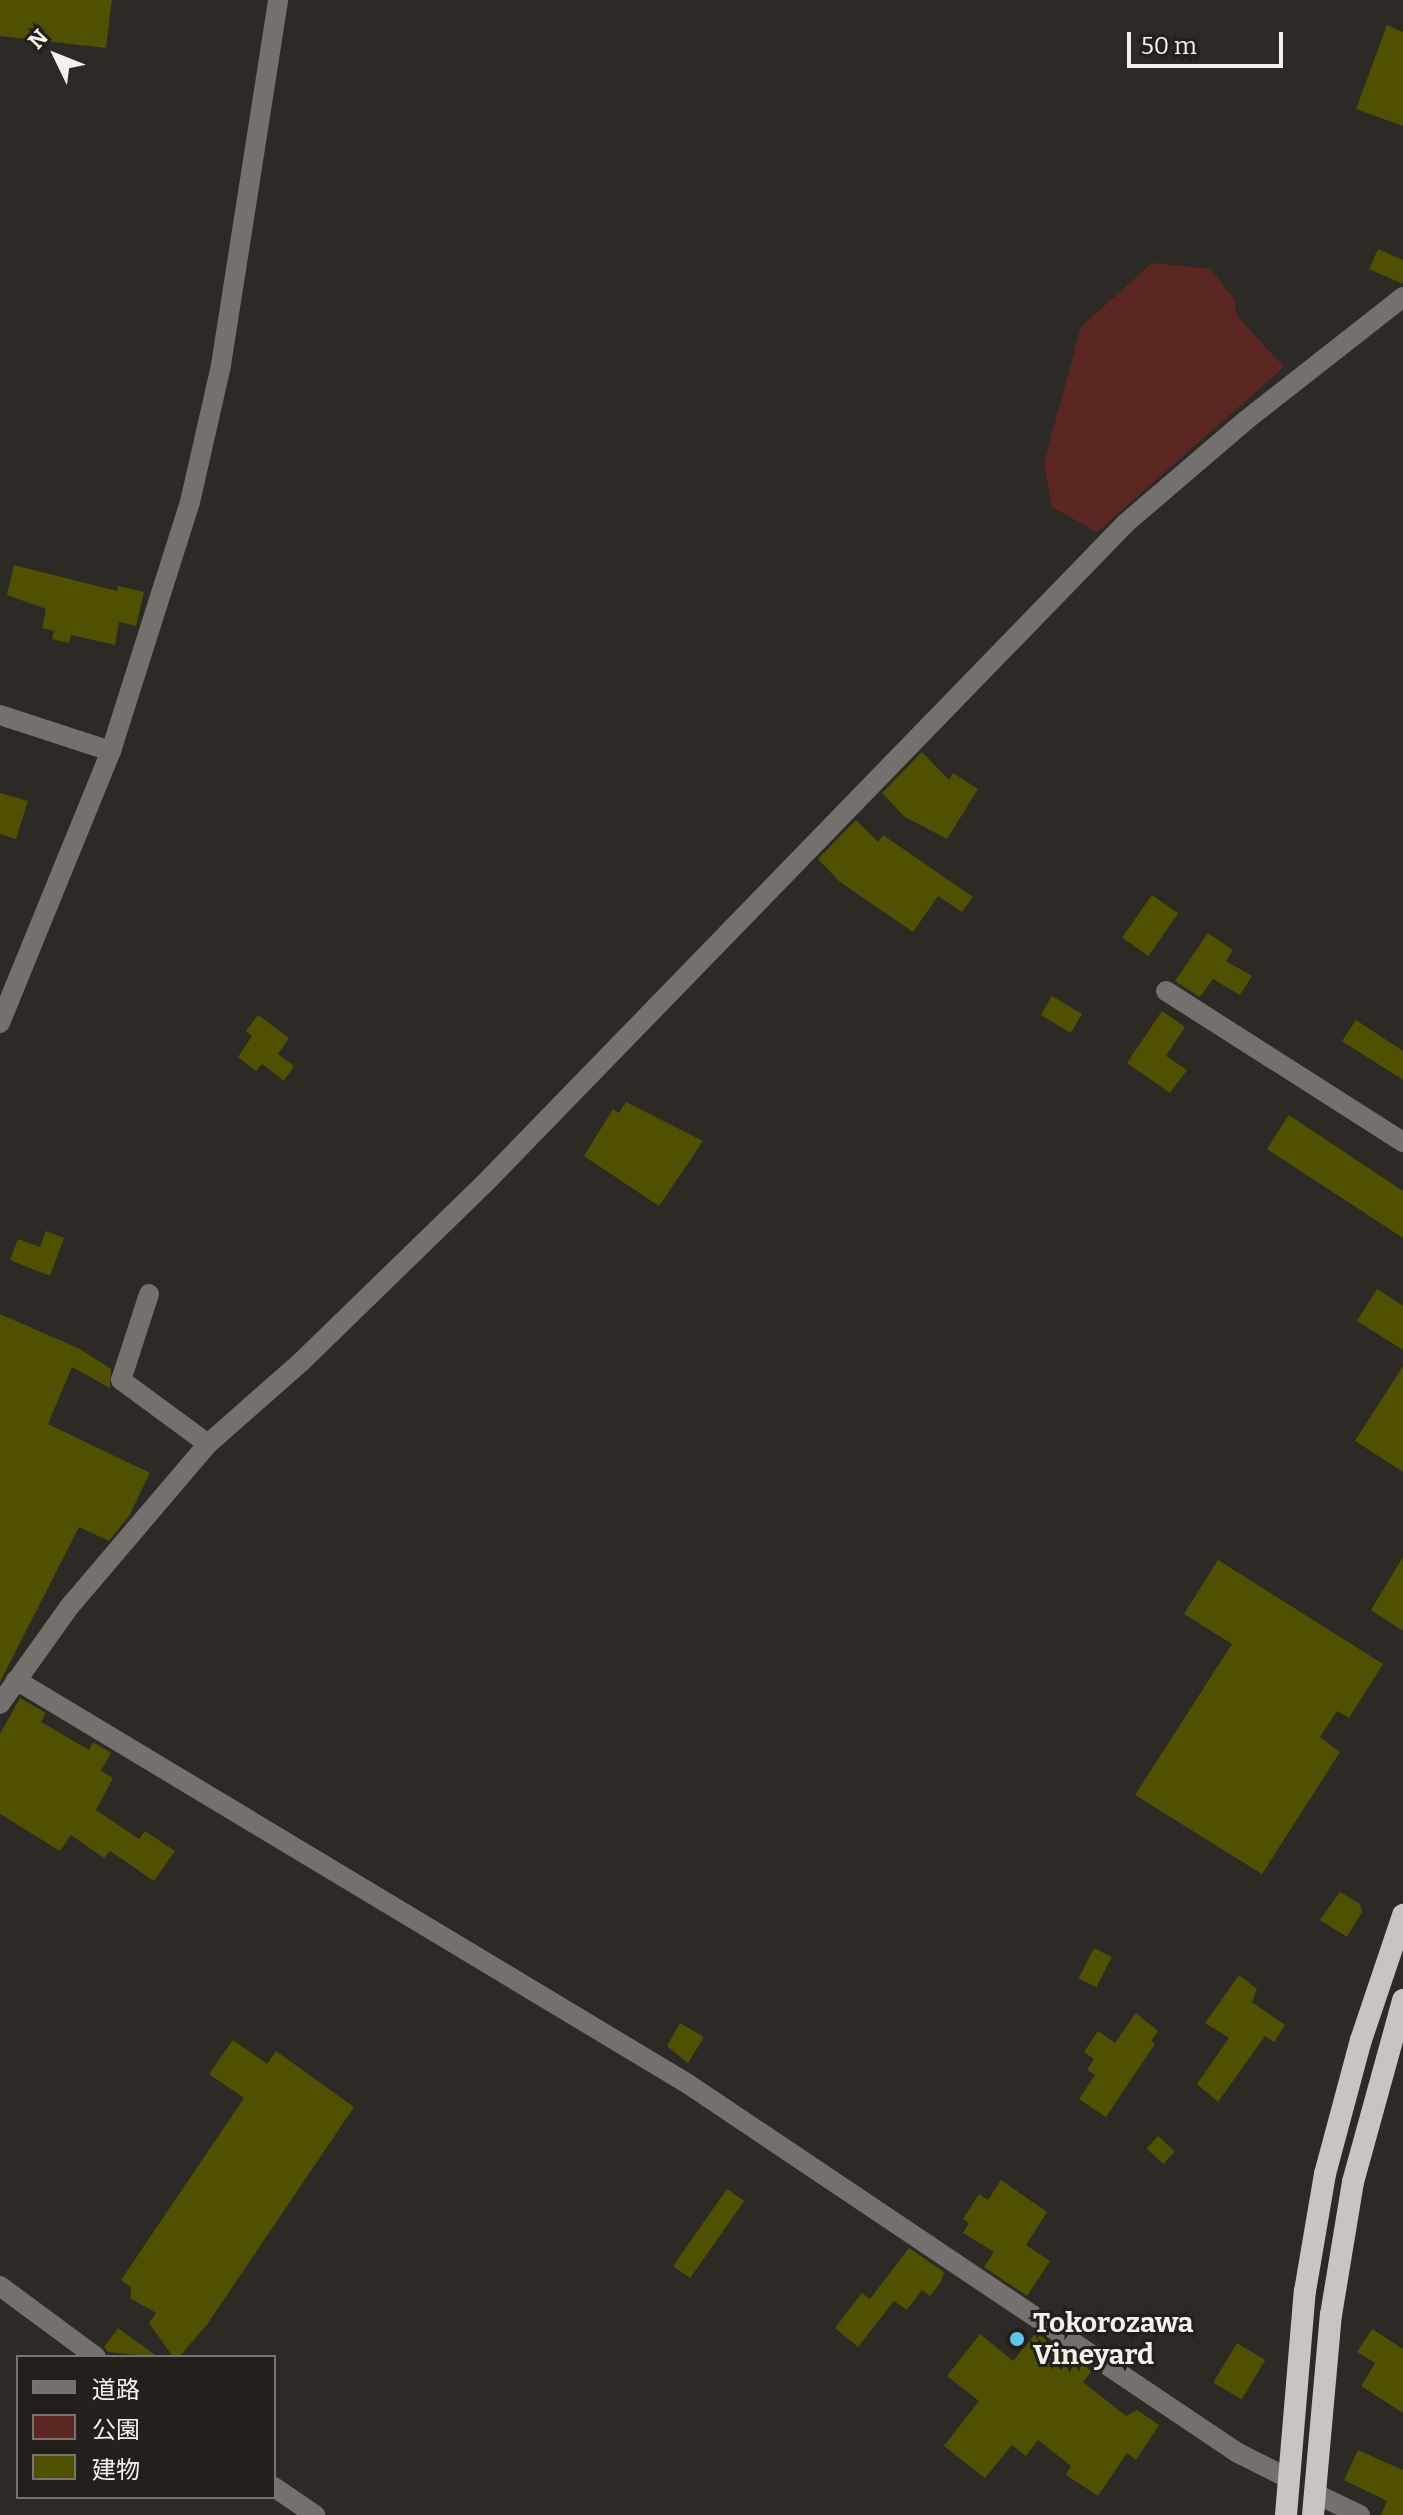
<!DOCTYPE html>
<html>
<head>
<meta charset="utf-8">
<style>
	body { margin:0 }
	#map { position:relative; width:1403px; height:2515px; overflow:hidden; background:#2d2a25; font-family:Bitter,"Noto Sans JP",serif }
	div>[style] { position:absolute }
	.green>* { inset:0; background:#5c2722 }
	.building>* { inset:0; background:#4f5000; transform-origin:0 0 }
	.minor>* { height:20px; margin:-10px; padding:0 10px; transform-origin:10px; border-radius:10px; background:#73706e }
	.tertiary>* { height:20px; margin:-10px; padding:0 10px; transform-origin:10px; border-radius:10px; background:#73706e }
	.trunk>* { height:22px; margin:-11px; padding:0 11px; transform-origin:11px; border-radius:11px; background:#cac4c0 }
	.dots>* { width:22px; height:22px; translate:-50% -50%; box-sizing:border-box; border:4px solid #23201b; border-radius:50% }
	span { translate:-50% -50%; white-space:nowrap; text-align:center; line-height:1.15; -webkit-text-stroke:6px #23201b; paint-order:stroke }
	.poi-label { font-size:28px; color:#f3f1ee; font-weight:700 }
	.left { translate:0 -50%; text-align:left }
	.legend { position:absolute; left:16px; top:2355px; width:260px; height:144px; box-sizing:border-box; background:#23201b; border:2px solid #76746f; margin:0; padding:10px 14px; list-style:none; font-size:24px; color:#f3f1ee }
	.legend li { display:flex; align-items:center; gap:16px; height:40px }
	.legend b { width:40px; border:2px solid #76746f }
	.north { position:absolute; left:16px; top:16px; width:80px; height:80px; -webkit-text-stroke:6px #23201b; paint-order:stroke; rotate:313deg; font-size:22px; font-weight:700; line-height:32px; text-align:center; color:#f3f1ee }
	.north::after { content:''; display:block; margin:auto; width:28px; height:36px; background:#f3f1ee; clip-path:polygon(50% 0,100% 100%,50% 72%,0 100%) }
	.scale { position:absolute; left:1127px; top:32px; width:156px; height:36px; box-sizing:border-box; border:4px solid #f3f1ee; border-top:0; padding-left:10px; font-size:24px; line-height:28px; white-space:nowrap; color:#f3f1ee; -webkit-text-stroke:6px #23201b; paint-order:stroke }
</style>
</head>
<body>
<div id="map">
	<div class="green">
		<div style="clip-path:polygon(1152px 263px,1210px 269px,1234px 299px,1237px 316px,1284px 367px,1097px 532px,1052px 507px,1044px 463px,1081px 327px)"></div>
	</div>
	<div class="building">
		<div style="clip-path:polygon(0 0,112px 0,106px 48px,0 36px)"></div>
		<div style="clip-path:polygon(1387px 25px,1403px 32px,1403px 126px,1356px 109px)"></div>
		<div style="clip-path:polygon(1378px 249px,1403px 260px,1403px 284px,1369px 269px)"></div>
		<div style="clip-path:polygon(14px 565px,117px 591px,118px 586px,144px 592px,136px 626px,119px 622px,115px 645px,71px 635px,69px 643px,52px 639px,54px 631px,42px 628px,46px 609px,7px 595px)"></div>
		<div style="clip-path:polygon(922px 752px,949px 780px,953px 773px,978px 789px,947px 839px,905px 817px,882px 793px)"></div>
		<div style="clip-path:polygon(0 793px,28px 801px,16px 839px,0 834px)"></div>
		<div style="clip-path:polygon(856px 820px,878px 842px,883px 835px,973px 897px,962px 912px,938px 896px,913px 932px,840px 882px,818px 859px)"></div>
		<div style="left:1152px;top:895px;width:32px;height:52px;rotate:35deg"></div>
		<div style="clip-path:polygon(1208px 933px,1233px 950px,1226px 961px,1252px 976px,1240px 995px,1213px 979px,1200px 997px,1175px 981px)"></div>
		<div style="left:1052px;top:996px;width:35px;height:22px;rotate:31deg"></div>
		<div style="clip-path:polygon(1162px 1011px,1185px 1027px,1166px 1056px,1187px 1070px,1170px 1093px,1127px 1063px)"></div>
		<div style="clip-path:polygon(258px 1015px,289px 1038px,278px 1054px,294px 1066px,284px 1081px,262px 1064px,256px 1071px,238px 1057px,252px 1036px,246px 1031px)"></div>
		<div style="clip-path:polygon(1356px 1020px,1403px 1051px,1403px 1080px,1342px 1041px)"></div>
		<div style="clip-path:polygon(626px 1102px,703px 1141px,659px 1206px,584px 1156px,613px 1109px,619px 1113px)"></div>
		<div style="clip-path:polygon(1289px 1115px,1403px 1191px,1403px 1238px,1267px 1149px)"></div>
		<div style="clip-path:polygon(46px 1231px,64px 1238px,50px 1276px,10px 1260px,18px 1239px,40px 1247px)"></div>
		<div style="clip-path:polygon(1377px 1289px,1403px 1306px,1403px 1350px,1357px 1321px)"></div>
		<div style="clip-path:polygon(0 1314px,80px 1349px,111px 1369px,110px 1388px,72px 1367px,48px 1424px,150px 1473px,129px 1516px,109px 1541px,79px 1527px,0 1682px)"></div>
		<div style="clip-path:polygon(1403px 1366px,1403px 1472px,1355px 1441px)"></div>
		<div style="clip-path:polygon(1403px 1557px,1403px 1631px,1371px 1610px)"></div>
		<div style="clip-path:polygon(1218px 1560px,1383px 1664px,1349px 1718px,1337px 1711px,1320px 1737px,1340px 1752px,1262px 1874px,1135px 1795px,1232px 1644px,1184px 1614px)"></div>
		<div style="clip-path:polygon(20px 1698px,46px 1713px,41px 1722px,89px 1750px,93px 1742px,111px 1753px,101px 1771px,113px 1778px,96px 1810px,139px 1839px,145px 1831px,175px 1851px,154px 1881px,110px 1851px,104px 1858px,71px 1835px,60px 1851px,0 1814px,0 1734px)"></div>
		<div style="clip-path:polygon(1340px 1892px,1360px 1904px,1362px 1912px,1347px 1937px,1320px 1920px)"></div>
		<div style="left:1094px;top:1948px;width:20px;height:34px;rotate:27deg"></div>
		<div style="clip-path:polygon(1239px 1975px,1257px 1989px,1252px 2002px,1285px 2025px,1274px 2042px,1265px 2036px,1218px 2102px,1197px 2084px,1229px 2038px,1205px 2023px)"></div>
		<div style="clip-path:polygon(1136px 2013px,1158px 2031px,1151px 2041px,1155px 2044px,1106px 2117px,1079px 2099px,1095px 2075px,1087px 2070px,1094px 2059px,1084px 2052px,1098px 2031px,1115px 2043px)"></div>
		<div style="clip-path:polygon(680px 2023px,704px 2037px,688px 2063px,667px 2046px)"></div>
		<div style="clip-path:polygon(233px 2040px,267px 2064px,276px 2051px,354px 2107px,206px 2326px,179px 2357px,173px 2357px,149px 2323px,156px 2313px,130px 2298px,131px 2287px,121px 2280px,244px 2098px,209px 2074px)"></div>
		<div style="left:1158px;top:2136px;width:23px;height:17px;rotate:43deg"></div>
		<div style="clip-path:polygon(1001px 2180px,1047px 2212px,1026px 2245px,1050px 2261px,1027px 2296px,984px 2267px,994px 2252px,963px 2233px,969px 2223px,963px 2219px,979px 2194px,988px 2200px)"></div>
		<div style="left:727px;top:2189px;width:21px;height:94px;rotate:35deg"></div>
		<div style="clip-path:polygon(909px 2248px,944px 2272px,941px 2282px,930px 2296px,922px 2290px,907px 2310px,894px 2301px,858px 2347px,835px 2328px,862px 2293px,870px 2299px)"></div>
		<div style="clip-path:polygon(118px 2328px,126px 2334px,158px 2357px,108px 2352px,104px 2347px)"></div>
		<div style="clip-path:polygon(1372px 2329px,1403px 2349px,1403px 2413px,1361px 2386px,1375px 2363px,1357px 2352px)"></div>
		<div style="clip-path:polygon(1036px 2333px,1086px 2366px,1091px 2372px,1083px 2382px,1126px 2416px,1137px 2410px,1159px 2425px,1136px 2460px,1127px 2453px,1098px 2496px,1066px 2475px,1071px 2466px,1038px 2440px,1026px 2456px,1012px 2445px,985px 2478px,944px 2446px,979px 2401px,947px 2376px,980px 2334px,1013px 2361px)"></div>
		<div style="left:1237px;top:2343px;width:33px;height:46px;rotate:31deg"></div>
		<div style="clip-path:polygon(1358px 2450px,1403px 2470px,1403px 2515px,1381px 2515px,1387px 2501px,1344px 2480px)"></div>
	</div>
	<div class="minor">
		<div style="left:0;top:715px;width:117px;rotate:18deg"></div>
		<div style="left:1166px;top:991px;width:281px;rotate:32.5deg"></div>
		<div style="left:149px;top:1294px;width:90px;rotate:108deg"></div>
		<div style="left:121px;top:1380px;width:108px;rotate:36.3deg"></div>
		<div style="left:16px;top:1680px;width:784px;rotate:31.01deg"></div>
		<div style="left:688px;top:2084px;width:662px;rotate:33.86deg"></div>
		<div style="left:1238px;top:2453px;width:56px;rotate:26.6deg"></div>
		<div style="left:0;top:1704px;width:120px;rotate:-54.5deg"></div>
		<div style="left:70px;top:1606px;width:213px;rotate:-49.6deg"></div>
		<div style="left:208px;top:1444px;width:123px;rotate:-41.4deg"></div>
		<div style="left:300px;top:1363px;width:264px;rotate:-44.2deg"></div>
		<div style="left:489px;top:1179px;width:914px;rotate:-45.84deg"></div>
		<div style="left:1126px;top:523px;width:157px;rotate:-40.6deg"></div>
		<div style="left:1245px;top:421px;width:201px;rotate:-38.1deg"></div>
		<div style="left:0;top:2286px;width:119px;rotate:36.5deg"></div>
		<div style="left:274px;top:2487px;width:50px;rotate:34.3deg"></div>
		<div style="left:1314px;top:2493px;width:51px;rotate:25.6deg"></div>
	</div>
	<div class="tertiary">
		<div style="left:0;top:1023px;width:294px;rotate:-67.8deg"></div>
		<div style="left:111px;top:751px;width:261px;rotate:-72.4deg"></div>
		<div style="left:190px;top:502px;width:140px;rotate:-77.2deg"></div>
		<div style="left:221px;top:365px;width:369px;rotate:-81.1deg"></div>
	</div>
	<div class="trunk">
		<div style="left:1286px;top:2515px;width:225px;rotate:-85.2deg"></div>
		<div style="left:1305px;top:2291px;width:119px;rotate:-80.3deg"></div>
		<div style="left:1325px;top:2174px;width:139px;rotate:-75deg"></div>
		<div style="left:1361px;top:2040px;width:132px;rotate:-71.4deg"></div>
		<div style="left:1313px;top:2515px;width:201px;rotate:-84.9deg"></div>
		<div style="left:1331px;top:2315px;width:135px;rotate:-80.6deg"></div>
		<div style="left:1353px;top:2182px;width:189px;rotate:-74.6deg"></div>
	</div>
	<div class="dots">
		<div style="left:1017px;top:2339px;background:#5cc7e8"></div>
	</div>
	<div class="poi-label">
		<span class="left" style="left:1033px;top:2339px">Tokorozawa<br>Vineyard</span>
	</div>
	<ul class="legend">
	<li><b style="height:10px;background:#73706e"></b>道路</li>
	<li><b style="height:22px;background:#5c2722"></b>公園</li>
	<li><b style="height:22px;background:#4f5000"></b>建物</li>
	</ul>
	<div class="north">N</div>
	<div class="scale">50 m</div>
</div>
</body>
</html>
